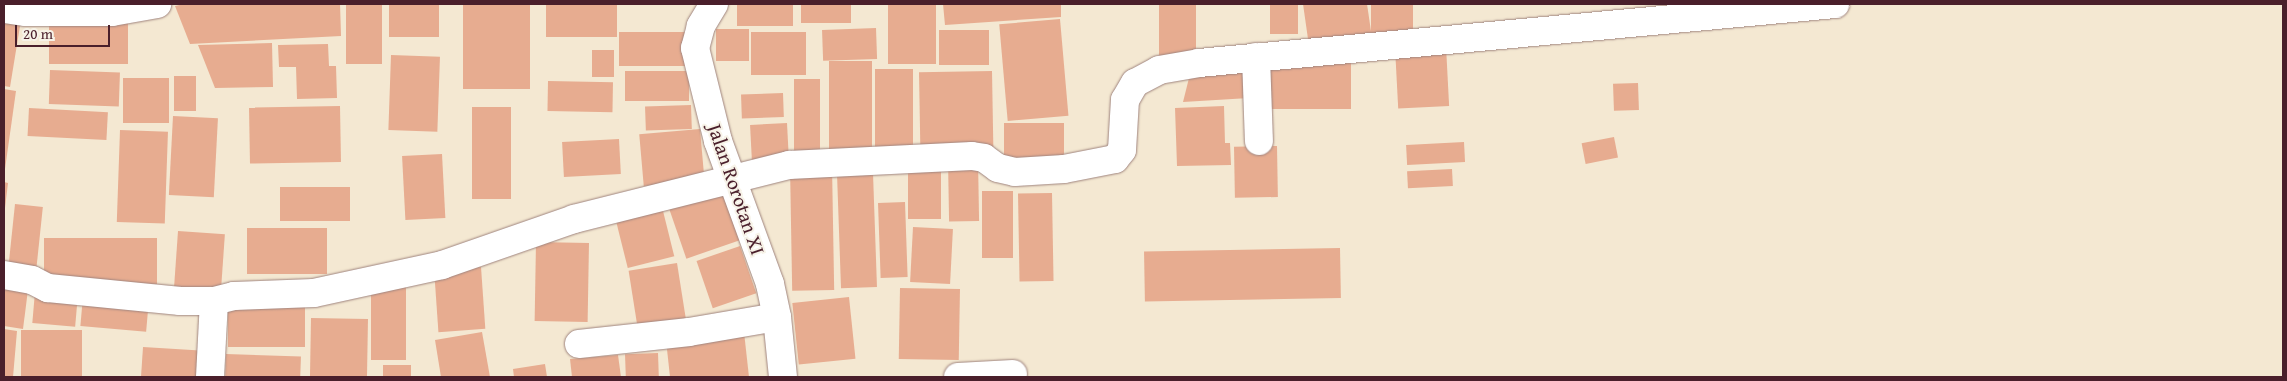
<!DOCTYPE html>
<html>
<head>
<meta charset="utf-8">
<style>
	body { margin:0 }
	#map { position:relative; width:2287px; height:381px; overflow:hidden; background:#f4e8d2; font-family:"Gentium Book Plus",serif }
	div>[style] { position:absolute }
	.building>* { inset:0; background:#e7ac90; transform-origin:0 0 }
	.roads { filter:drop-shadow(0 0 1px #9f847e) drop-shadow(0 0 1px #9f847e) }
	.minor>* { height:28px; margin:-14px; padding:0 14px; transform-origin:14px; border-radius:14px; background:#fff }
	span { translate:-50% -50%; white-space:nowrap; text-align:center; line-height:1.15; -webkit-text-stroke:4px #f7f3e8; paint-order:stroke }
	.street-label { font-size:20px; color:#4a1f2b }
	.frame { position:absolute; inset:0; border:5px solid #4a1f2b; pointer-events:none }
	.scale { position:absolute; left:15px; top:25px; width:95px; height:22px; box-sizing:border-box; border:2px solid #4a1f2b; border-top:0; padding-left:6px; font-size:15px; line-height:18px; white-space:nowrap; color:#4a1f2b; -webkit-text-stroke:4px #f7f3e8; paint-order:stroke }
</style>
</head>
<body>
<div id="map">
	<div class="building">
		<div style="clip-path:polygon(184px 4px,340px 4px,341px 36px,190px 44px,175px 6px)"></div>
		<div style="left:346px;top:4px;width:36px;height:60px"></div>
		<div style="left:389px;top:4px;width:50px;height:33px"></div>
		<div style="left:463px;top:4px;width:67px;height:85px"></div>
		<div style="left:546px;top:4px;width:71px;height:33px"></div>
		<div style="left:737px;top:4px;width:56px;height:22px"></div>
		<div style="left:801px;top:4px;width:50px;height:19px"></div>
		<div style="left:888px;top:4px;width:48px;height:60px"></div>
		<div style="clip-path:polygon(943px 4px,1061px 4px,1061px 17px,945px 25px)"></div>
		<div style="left:1159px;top:4px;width:37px;height:62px"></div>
		<div style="left:1270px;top:4px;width:28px;height:30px"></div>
		<div style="clip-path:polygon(1303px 4px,1367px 4px,1372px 38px,1309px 46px)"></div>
		<div style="left:1371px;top:4px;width:42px;height:37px"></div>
		<div style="left:49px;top:16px;width:79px;height:48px"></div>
		<div style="clip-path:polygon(4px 17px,21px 20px,10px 87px,4px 86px)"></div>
		<div style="left:1060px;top:19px;width:97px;height:61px;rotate:85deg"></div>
		<div style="left:876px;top:28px;width:31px;height:54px;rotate:88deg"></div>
		<div style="left:716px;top:29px;width:33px;height:32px"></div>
		<div style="left:989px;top:30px;width:35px;height:50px;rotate:90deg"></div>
		<div style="left:619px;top:32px;width:66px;height:34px"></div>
		<div style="left:751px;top:32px;width:55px;height:43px"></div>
		<div style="clip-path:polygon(272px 43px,273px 87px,215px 88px,198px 45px)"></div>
		<div style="clip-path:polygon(328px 44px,329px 66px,336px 66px,337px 98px,297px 99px,296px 67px,279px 67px,278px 45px)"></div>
		<div style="left:1446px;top:46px;width:60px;height:51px;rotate:87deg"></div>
		<div style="left:592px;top:50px;width:22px;height:27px"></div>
		<div style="left:391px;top:55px;width:49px;height:75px;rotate:2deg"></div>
		<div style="left:1259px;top:59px;width:92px;height:50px"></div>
		<div style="left:872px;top:61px;width:94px;height:43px;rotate:90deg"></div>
		<div style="clip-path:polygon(1248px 65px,1249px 98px,1183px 102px,1192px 66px)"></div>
		<div style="left:875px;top:69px;width:38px;height:83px"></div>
		<div style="left:50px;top:70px;width:70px;height:34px;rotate:2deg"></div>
		<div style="left:689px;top:71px;width:30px;height:64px;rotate:90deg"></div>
		<div style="left:992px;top:71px;width:78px;height:73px;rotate:89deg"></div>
		<div style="left:174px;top:76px;width:22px;height:35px"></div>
		<div style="left:123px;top:78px;width:46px;height:45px"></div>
		<div style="left:794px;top:79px;width:26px;height:72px"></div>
		<div style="left:548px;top:81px;width:65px;height:30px;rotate:1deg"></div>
		<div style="left:1638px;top:83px;width:27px;height:25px;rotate:88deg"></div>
		<div style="clip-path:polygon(4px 89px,16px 91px,5px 169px,4px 168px)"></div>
		<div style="left:783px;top:93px;width:24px;height:42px;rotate:88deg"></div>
		<div style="left:691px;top:105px;width:24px;height:46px;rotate:88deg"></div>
		<div style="left:340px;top:106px;width:56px;height:91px;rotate:89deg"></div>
		<div style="clip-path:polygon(1224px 106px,1225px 143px,1230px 143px,1231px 165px,1177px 166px,1175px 108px)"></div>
		<div style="left:472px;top:107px;width:39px;height:92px"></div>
		<div style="left:29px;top:108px;width:79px;height:28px;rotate:3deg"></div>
		<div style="left:173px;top:116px;width:45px;height:79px;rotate:3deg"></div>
		<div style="left:787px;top:123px;width:39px;height:37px;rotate:87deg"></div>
		<div style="left:1004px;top:123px;width:60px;height:45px"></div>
		<div style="left:700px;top:129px;width:52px;height:61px;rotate:85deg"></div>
		<div style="left:120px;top:130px;width:48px;height:92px;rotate:2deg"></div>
		<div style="left:1614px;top:137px;width:21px;height:33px;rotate:79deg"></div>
		<div style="left:619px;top:139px;width:35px;height:57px;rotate:87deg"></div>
		<div style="left:1464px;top:142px;width:20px;height:58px;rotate:87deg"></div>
		<div style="left:1277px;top:146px;width:51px;height:43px;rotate:89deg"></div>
		<div style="left:442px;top:154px;width:64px;height:40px;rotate:87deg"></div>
		<div style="left:978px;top:159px;width:62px;height:30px;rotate:89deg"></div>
		<div style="left:908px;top:163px;width:33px;height:56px"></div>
		<div style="left:832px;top:165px;width:125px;height:42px;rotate:89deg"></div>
		<div style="left:1452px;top:169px;width:17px;height:45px;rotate:87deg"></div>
		<div style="left:873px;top:173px;width:114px;height:36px;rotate:88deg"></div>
		<div style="clip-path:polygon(4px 182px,8px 183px,5px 208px,4px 208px)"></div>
		<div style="left:722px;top:184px;width:59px;height:58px;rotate:71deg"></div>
		<div style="left:280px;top:187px;width:70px;height:34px"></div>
		<div style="left:982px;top:191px;width:31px;height:67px"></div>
		<div style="left:1052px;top:193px;width:88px;height:34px;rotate:89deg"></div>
		<div style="left:905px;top:202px;width:75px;height:27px;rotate:88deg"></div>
		<div style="left:661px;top:203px;width:55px;height:48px;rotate:76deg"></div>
		<div style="left:15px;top:204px;width:28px;height:64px;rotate:6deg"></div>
		<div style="left:913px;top:227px;width:40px;height:55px;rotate:3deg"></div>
		<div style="left:327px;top:228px;width:46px;height:80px;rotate:90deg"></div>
		<div style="left:178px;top:231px;width:47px;height:65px;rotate:4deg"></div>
		<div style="left:44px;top:238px;width:113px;height:46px"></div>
		<div style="left:536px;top:242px;width:53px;height:79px;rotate:1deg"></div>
		<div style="left:740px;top:246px;width:50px;height:46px;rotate:71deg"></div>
		<div style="left:1340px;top:248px;width:50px;height:196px;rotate:89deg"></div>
		<div style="left:677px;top:263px;width:61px;height:49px;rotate:81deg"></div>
		<div style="left:481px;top:267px;width:62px;height:47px;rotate:86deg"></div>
		<div style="clip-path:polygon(4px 279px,29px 282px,23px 329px,4px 326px)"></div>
		<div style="left:371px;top:287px;width:35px;height:73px"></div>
		<div style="left:900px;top:288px;width:60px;height:71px;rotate:1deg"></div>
		<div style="left:35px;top:292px;width:43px;height:31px;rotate:5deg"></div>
		<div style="left:83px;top:296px;width:66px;height:30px;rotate:5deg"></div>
		<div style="left:849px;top:297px;width:62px;height:57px;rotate:84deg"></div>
		<div style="left:228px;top:299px;width:77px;height:48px"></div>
		<div style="left:311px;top:318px;width:57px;height:58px;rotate:1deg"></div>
		<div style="clip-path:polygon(4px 329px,17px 331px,13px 377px,4px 377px)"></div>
		<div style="left:82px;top:330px;width:47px;height:61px;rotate:90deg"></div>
		<div style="clip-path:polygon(482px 332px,490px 377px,441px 377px,435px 340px)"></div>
		<div style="clip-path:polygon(744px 332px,749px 377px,670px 377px,666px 340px)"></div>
		<div style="clip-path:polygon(143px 347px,208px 351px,206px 377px,141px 377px)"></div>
		<div style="left:658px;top:353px;width:24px;height:33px;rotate:88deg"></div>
		<div style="left:226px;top:354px;width:75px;height:23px;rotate:2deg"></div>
		<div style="clip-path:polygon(618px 355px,621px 377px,572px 377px,570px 359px)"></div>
		<div style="clip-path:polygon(545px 364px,547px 377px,514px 377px,513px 369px)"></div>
		<div style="left:411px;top:365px;width:12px;height:28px;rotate:90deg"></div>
	</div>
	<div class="roads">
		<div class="minor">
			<div style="left:714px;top:4px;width:26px;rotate:121deg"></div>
			<div style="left:701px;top:26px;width:23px;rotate:105deg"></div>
			<div style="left:695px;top:48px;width:96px;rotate:76.1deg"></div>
			<div style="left:718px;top:141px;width:152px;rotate:70deg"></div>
			<div style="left:770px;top:284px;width:34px;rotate:78deg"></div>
			<div style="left:777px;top:317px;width:60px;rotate:84.3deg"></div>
			<div style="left:4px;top:9px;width:22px;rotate:8deg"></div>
			<div style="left:26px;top:12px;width:86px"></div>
			<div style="left:112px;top:12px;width:46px;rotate:-10.1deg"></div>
			<div style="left:1256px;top:57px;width:84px;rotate:88deg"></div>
			<div style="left:4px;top:275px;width:28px;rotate:10deg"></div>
			<div style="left:32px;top:280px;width:18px;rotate:27deg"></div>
			<div style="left:48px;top:288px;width:133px;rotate:5.6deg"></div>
			<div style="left:180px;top:301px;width:34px"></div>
			<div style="left:214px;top:301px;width:21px;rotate:-14deg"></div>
			<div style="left:234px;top:296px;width:80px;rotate:-2.1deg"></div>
			<div style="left:314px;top:293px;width:131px;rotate:-12.3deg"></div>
			<div style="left:442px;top:265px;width:140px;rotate:-19.2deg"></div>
			<div style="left:574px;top:219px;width:222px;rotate:-14.1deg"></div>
			<div style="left:789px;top:165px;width:183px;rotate:-2.8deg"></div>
			<div style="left:972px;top:156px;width:12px;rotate:9deg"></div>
			<div style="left:984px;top:158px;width:17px;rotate:36deg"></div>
			<div style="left:998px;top:168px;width:17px;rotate:13deg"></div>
			<div style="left:1015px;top:172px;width:49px;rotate:-3.5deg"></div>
			<div style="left:1064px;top:169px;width:52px;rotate:-11.1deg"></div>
			<div style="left:1115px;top:159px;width:11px;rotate:-52deg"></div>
			<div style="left:1122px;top:150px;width:50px;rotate:-86.6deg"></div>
			<div style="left:1125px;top:100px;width:20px;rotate:-60deg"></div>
			<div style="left:1135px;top:83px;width:27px;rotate:-28deg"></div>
			<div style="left:1159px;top:70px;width:41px;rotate:-9.9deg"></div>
			<div style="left:1199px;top:63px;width:639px;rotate:-5.3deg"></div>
			<div style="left:579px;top:344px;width:111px;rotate:-6.2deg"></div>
			<div style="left:689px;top:332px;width:89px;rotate:-9.7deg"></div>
			<div style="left:210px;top:377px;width:76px;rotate:-87deg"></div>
			<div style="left:958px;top:377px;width:55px;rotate:-3.1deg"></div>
		</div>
	</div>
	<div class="street-label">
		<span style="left:737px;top:189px;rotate:71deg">Jalan Rorotan XI</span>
	</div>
	<div class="frame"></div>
	<div class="scale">20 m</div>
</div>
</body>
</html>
